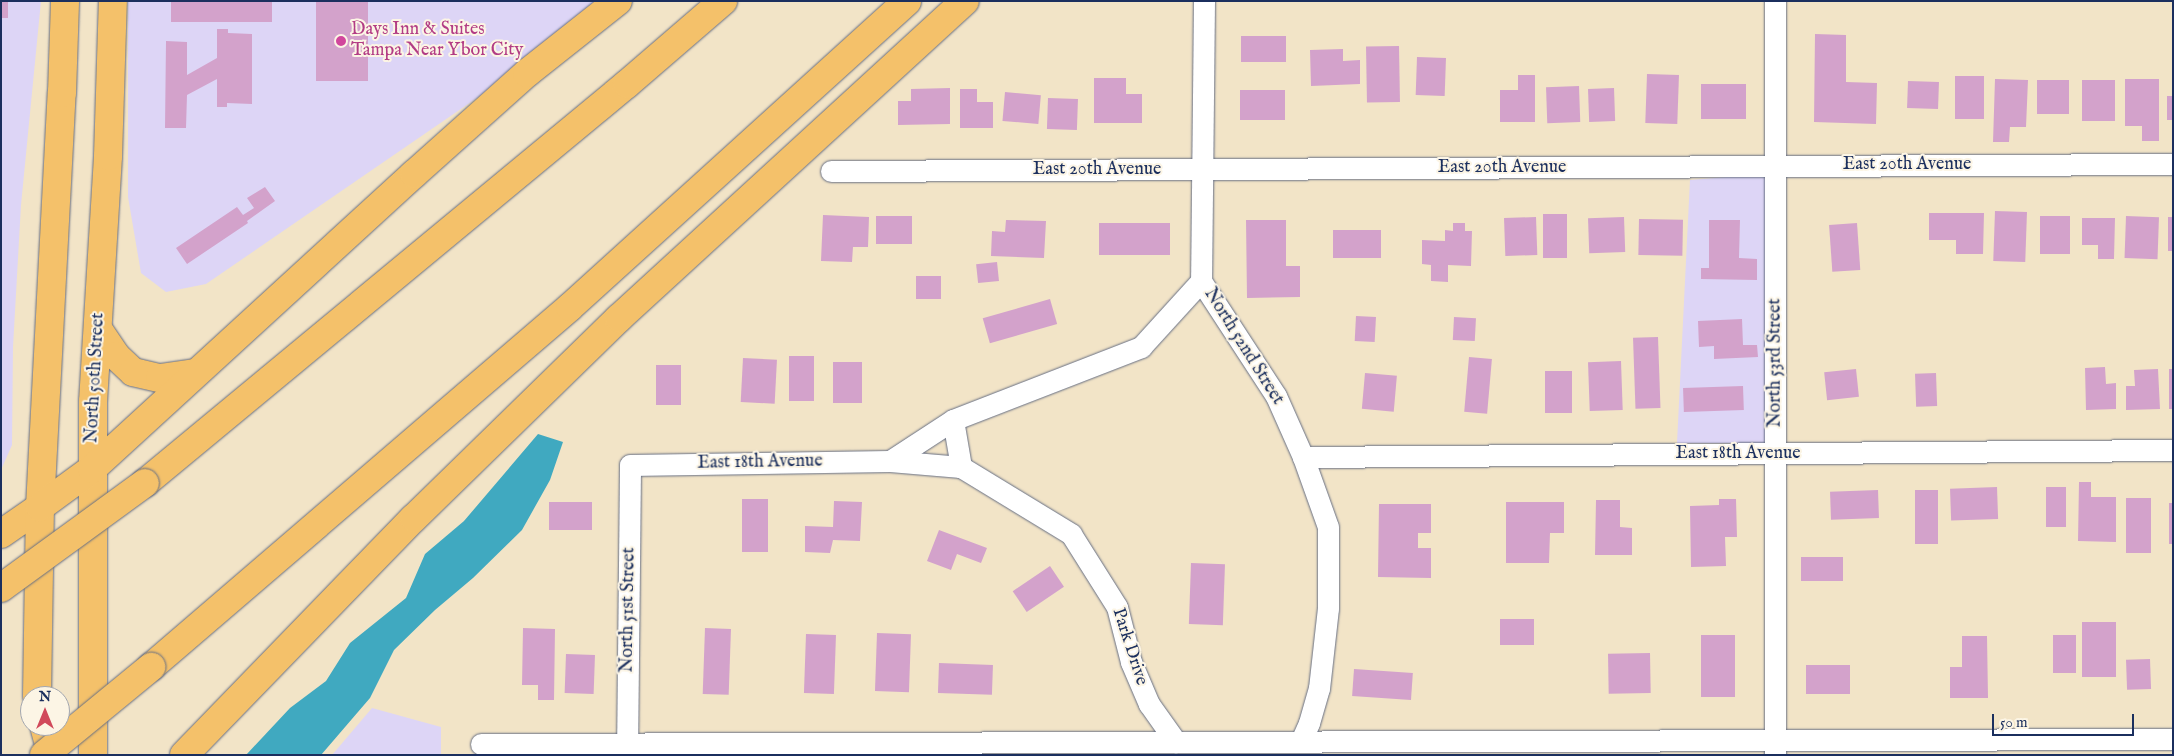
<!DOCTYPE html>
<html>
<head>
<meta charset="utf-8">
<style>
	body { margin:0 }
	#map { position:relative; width:2174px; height:756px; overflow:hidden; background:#f2e4c7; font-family:"IM FELL English",serif }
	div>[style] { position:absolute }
	.built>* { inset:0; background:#ddd5f6 }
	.water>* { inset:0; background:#40a9c0 }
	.building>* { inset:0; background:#d3a2cb; transform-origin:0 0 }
	.roads { filter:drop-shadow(0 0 1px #666e83) drop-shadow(0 0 1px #666e83) }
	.minor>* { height:21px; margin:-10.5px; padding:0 10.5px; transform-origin:10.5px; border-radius:10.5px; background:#fff }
	.major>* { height:28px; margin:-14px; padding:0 14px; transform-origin:14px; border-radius:14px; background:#f4c16a }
	.highway>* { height:28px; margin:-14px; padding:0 14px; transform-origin:14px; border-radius:14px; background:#f4c16a }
	.bridges { filter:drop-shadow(0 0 1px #666e83) drop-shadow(0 0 1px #666e83) }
	.highway-bridge>* { height:28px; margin:-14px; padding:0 14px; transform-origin:14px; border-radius:14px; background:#f4c16a }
	.dots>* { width:14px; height:14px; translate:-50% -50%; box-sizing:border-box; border:2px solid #fcf5e5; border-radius:50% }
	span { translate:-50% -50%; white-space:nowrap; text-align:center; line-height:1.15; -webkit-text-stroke:4px #fcf5e5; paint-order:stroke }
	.hotel-label { font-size:18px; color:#b23c85 }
	.left { translate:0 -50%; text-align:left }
	.street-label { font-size:18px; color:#1b2f5e }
	.frame { position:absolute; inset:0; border:2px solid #1b2f5e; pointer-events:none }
	.north { position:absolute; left:20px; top:686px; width:50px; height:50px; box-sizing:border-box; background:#fcf5e5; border:1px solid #a2a6af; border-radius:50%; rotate:0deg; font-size:14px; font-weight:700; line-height:20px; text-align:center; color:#1b2f5e }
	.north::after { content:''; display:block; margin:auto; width:18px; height:22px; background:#d1495b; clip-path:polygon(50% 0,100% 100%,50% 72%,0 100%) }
	.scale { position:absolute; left:1992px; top:714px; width:142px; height:22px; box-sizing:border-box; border:2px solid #1b2f5e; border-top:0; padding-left:6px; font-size:15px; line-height:18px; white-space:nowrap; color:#1b2f5e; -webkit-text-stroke:4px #fcf5e5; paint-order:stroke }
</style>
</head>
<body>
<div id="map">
	<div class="built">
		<div style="clip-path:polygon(1px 1px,41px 1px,21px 205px,13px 347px,12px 445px,1px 470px)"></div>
		<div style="clip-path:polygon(128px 1px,601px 1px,506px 78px,206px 284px,166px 292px,141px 273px,128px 197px)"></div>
		<div style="clip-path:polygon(1727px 177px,1766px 177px,1766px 443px,1677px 443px,1690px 180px)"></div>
		<div style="clip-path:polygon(372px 708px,441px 727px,441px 755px,332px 755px)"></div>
	</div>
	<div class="water">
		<div style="clip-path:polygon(538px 434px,563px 442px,550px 480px,522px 530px,473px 578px,435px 610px,394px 650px,370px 698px,321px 755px,246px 755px,290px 708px,326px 681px,350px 643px,406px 598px,425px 554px,464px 521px)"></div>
	</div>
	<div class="building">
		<div style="left:1px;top:1px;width:7px;height:17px"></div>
		<div style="left:171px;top:1px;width:101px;height:21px"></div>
		<div style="left:316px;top:1px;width:52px;height:80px"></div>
		<div style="clip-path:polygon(217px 29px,228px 29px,228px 33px,252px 34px,252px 104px,227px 103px,227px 107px,217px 107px,217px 79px,187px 95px,186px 128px,165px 128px,166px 41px,187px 42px,187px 75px,217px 58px)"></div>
		<div style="clip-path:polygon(1815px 34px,1846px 35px,1846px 82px,1877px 83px,1876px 124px,1814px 122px)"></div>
		<div style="left:1241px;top:36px;width:45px;height:26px"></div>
		<div style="left:1399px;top:46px;width:56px;height:33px;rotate:89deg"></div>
		<div style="clip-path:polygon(1343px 49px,1343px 61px,1360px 60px,1360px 84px,1311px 86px,1310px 50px)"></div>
		<div style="left:1417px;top:57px;width:29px;height:38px;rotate:2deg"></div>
		<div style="left:1647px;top:74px;width:32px;height:49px;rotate:2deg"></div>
		<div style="clip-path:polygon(1518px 75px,1535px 75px,1535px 122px,1500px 122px,1500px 90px,1518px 90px)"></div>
		<div style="left:1955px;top:76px;width:29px;height:43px"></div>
		<div style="clip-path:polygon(1094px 78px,1126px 78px,1126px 94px,1142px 94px,1142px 123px,1094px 123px)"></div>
		<div style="clip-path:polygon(1995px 79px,2028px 80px,2026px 127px,2010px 127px,2009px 142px,1993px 142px)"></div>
		<div style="clip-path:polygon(2125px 79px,2159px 79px,2159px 141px,2142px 141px,2142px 126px,2125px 126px)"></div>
		<div style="left:2037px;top:80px;width:32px;height:34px"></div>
		<div style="left:2082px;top:80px;width:33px;height:41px"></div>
		<div style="left:1908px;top:81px;width:31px;height:27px;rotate:2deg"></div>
		<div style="left:1701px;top:84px;width:45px;height:35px"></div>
		<div style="left:1579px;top:86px;width:36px;height:33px;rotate:88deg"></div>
		<div style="clip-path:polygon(950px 88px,950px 124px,898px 125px,898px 101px,911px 101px,911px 89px)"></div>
		<div style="left:1614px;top:88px;width:33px;height:26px;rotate:88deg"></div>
		<div style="clip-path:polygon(960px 89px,977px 89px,977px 102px,993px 102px,993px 128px,960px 128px)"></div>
		<div style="left:1285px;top:90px;width:30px;height:45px;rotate:90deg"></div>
		<div style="left:1005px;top:92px;width:36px;height:29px;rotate:5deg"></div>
		<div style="left:2167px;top:96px;width:6px;height:24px"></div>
		<div style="left:1048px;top:98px;width:30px;height:31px;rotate:2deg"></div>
		<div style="clip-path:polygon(265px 187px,275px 201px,247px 221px,248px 223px,187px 264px,176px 248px,237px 207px,243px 215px,254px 208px,247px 198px)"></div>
		<div style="left:1995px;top:211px;width:32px;height:50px;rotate:2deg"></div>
		<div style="clip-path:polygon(1929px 213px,1984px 213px,1983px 254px,1956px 254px,1956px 240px,1929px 240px)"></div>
		<div style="left:1567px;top:214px;width:44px;height:24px;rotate:90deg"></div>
		<div style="clip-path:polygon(823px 215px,869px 217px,868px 247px,853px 247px,852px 262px,821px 261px)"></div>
		<div style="left:876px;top:216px;width:36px;height:28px"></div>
		<div style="left:2040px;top:216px;width:30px;height:38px"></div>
		<div style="left:2126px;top:216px;width:33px;height:42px;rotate:2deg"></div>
		<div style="left:1536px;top:217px;width:38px;height:32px;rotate:88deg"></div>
		<div style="left:1624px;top:217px;width:35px;height:36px;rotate:88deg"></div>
		<div style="left:2168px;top:217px;width:5px;height:34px"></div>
		<div style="clip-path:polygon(2082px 218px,2115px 218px,2114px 259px,2098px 259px,2098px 245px,2082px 245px)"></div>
		<div style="left:1639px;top:219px;width:44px;height:36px;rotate:1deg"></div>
		<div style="clip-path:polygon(1006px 220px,1046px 221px,1044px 258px,991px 256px,992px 231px,1005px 232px)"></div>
		<div style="clip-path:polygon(1246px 220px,1286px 220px,1286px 266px,1300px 266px,1300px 297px,1247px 298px)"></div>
		<div style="clip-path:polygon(1709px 220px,1740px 220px,1739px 258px,1757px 259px,1757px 280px,1701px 279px,1701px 268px,1709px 268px)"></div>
		<div style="left:1099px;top:223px;width:71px;height:32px"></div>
		<div style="clip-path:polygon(1453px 223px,1465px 223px,1465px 231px,1472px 231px,1471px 266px,1448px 265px,1448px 282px,1431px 281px,1431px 265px,1422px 264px,1422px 240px,1445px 241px,1445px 230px,1453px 231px)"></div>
		<div style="left:1857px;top:223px;width:47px;height:28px;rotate:86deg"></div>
		<div style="left:1333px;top:230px;width:48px;height:28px"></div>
		<div style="left:997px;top:262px;width:19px;height:21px;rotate:84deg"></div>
		<div style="left:916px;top:276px;width:25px;height:23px"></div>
		<div style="left:1050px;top:299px;width:26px;height:70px;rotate:74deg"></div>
		<div style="left:1356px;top:316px;width:20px;height:25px;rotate:3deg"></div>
		<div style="left:1454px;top:317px;width:22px;height:23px;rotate:3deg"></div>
		<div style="clip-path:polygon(1742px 319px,1743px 345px,1757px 345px,1758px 357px,1714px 359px,1714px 346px,1699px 347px,1698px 321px)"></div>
		<div style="left:1658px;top:337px;width:71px;height:25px;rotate:88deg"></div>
		<div style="left:789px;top:356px;width:25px;height:45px"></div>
		<div style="left:1469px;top:357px;width:23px;height:55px;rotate:5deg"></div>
		<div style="left:743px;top:358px;width:34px;height:44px;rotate:3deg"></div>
		<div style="left:1621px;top:361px;width:49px;height:33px;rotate:88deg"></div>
		<div style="left:833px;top:362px;width:29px;height:41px"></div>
		<div style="left:656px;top:365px;width:25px;height:40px"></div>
		<div style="clip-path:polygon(2105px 367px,2106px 384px,2116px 383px,2116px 409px,2086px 410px,2085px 368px)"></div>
		<div style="left:1856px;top:369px;width:28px;height:32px;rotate:84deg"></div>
		<div style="clip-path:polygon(2158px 369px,2160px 409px,2126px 410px,2126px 386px,2135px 386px,2134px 370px)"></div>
		<div style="left:2169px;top:369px;width:4px;height:40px"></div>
		<div style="left:1545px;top:371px;width:27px;height:42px"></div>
		<div style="left:1365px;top:373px;width:32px;height:36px;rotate:5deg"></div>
		<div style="left:1936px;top:373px;width:33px;height:21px;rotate:88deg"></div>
		<div style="left:1743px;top:386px;width:24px;height:60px;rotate:88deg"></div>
		<div style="clip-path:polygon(2079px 482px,2091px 482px,2091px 497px,2116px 497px,2116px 542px,2078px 541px)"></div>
		<div style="left:1997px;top:487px;width:32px;height:47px;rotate:88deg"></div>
		<div style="left:2046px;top:487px;width:20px;height:40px"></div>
		<div style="left:1878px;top:490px;width:28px;height:48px;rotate:88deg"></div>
		<div style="left:1915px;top:490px;width:23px;height:54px"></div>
		<div style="left:2126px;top:498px;width:25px;height:55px"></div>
		<div style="left:742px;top:499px;width:26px;height:53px"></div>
		<div style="clip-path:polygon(1719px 499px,1736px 499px,1737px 537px,1725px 537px,1726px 566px,1691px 567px,1690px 506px,1719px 505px)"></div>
		<div style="clip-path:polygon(1596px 500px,1620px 500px,1620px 527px,1632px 528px,1632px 555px,1595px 555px)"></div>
		<div style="clip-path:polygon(834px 501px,862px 502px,860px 541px,833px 540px,830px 553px,805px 552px,805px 526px,833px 527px)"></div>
		<div style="left:549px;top:502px;width:43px;height:28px"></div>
		<div style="clip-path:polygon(1506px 502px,1564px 502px,1564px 533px,1550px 533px,1549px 563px,1506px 563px)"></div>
		<div style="left:2169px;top:503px;width:4px;height:41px"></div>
		<div style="clip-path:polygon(1379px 504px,1431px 504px,1431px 533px,1418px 533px,1418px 548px,1431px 548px,1431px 578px,1378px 577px)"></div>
		<div style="clip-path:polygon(939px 530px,987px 548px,981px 563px,957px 554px,951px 570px,927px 561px)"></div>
		<div style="left:1801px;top:557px;width:42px;height:24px"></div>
		<div style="left:1191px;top:563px;width:34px;height:61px;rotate:2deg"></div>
		<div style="left:1050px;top:566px;width:25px;height:45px;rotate:56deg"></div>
		<div style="left:1500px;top:619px;width:34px;height:26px"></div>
		<div style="left:2082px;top:622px;width:34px;height:55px"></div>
		<div style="clip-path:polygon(523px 628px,555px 629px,554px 700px,538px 700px,538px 685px,522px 685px)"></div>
		<div style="left:705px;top:628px;width:26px;height:66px;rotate:2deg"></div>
		<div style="left:877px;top:633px;width:34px;height:58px;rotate:2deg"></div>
		<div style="left:806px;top:634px;width:30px;height:59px;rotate:2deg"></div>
		<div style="left:1701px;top:635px;width:34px;height:62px"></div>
		<div style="left:2053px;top:635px;width:23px;height:38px"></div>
		<div style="clip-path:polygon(1962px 636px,1987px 636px,1988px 698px,1950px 698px,1950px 667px,1962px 667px)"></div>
		<div style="left:1650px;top:653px;width:40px;height:42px;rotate:89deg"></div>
		<div style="left:566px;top:654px;width:29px;height:39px;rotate:2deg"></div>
		<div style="left:2150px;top:659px;width:30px;height:24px;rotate:88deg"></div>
		<div style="left:939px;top:663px;width:54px;height:30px;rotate:2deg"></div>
		<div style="left:1806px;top:665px;width:44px;height:29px"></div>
		<div style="left:1354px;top:669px;width:59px;height:27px;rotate:4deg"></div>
	</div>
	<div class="roads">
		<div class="minor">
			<div style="left:1204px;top:1px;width:280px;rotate:90.6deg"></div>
			<div style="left:1201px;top:281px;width:137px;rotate:56.9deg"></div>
			<div style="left:1276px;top:396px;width:67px;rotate:66.1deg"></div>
			<div style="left:1303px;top:457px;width:74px;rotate:70.3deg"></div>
			<div style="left:1328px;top:527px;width:81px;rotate:90deg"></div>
			<div style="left:1328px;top:608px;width:81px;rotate:96.4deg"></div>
			<div style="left:1319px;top:688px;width:36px;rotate:106deg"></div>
			<div style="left:1309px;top:723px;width:20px;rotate:114deg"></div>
			<div style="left:831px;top:171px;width:1342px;rotate:-0.3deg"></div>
			<div style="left:953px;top:420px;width:48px;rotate:80.3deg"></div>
			<div style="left:1303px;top:457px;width:870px;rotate:-0.46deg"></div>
			<div style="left:890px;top:461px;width:75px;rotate:-33.1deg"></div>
			<div style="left:953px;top:420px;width:202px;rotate:-21.2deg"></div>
			<div style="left:1141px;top:347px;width:89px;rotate:-47.7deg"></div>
			<div style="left:481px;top:744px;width:1692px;rotate:-0.17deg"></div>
			<div style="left:627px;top:755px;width:290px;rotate:-89.4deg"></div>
			<div style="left:630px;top:465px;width:260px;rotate:-0.9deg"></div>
			<div style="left:890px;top:461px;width:71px;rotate:4.8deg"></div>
			<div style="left:961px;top:467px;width:129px;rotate:31.3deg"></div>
			<div style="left:1071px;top:534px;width:86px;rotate:57.8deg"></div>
			<div style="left:1117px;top:607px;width:57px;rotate:75.7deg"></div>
			<div style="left:1131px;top:662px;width:46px;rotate:66.8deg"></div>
			<div style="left:1149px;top:704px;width:47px;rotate:54.6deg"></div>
			<div style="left:1775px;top:755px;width:754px;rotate:-90deg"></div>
		</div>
		<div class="major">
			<div style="left:1px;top:534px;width:47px;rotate:-34.7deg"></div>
			<div style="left:37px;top:696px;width:189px;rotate:-89.1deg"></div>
			<div style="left:40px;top:507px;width:415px;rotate:-87deg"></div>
			<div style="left:62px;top:93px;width:92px;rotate:-88.1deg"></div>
			<div style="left:44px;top:726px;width:30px;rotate:75deg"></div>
			<div style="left:93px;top:755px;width:353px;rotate:-90deg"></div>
			<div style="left:93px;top:402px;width:246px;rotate:-86.5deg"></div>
			<div style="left:108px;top:156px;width:155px;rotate:-88.2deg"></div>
		</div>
		<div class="highway">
			<div style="left:98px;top:329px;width:32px;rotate:56deg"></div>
			<div style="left:116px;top:356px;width:23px;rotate:43deg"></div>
			<div style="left:133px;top:372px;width:28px;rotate:13deg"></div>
			<div style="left:160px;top:378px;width:35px;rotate:-8deg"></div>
			<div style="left:145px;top:483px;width:626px;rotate:-39.62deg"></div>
			<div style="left:627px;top:84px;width:127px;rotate:-40.8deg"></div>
			<div style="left:40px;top:507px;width:64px;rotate:-36.2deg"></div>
			<div style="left:92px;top:469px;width:437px;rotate:-42.5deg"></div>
			<div style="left:414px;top:174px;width:152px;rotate:-41.8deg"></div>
			<div style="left:527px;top:73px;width:116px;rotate:-38.4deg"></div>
			<div style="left:151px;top:667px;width:552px;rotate:-40.67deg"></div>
			<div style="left:570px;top:307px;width:455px;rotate:-42.2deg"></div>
			<div style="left:184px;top:755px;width:330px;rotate:-45.9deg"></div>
			<div style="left:414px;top:518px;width:286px;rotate:-44.3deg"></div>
			<div style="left:619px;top:318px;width:469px;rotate:-42.5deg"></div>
		</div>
	</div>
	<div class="bridges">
		<div class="highway-bridge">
			<div style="left:1px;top:588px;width:178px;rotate:-36.1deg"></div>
			<div style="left:44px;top:755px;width:139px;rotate:-39.4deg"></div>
		</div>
	</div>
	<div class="dots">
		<div style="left:341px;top:41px;background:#d1479c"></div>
	</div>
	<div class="hotel-label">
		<span class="left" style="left:351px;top:41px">Days Inn &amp; Suites<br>Tampa Near Ybor City</span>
	</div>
	<div class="street-label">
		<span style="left:1907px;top:165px">East 20th Avenue</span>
		<span style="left:1502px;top:168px">East 20th Avenue</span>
		<span style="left:1097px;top:170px">East 20th Avenue</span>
		<span style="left:1243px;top:347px;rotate:58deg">North 52nd Street</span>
		<span style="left:1776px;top:363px;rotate:-90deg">North 53rd Street</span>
		<span style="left:96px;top:378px;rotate:-87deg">North 50th Street</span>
		<span style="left:1738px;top:454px">East 18th Avenue</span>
		<span style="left:760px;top:463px;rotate:-1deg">East 18th Avenue</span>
		<span style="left:629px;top:610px;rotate:-89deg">North 51st Street</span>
		<span style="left:1129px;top:647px;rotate:72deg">Park Drive</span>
	</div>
	<div class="frame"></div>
	<div class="north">N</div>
	<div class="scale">50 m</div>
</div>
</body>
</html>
